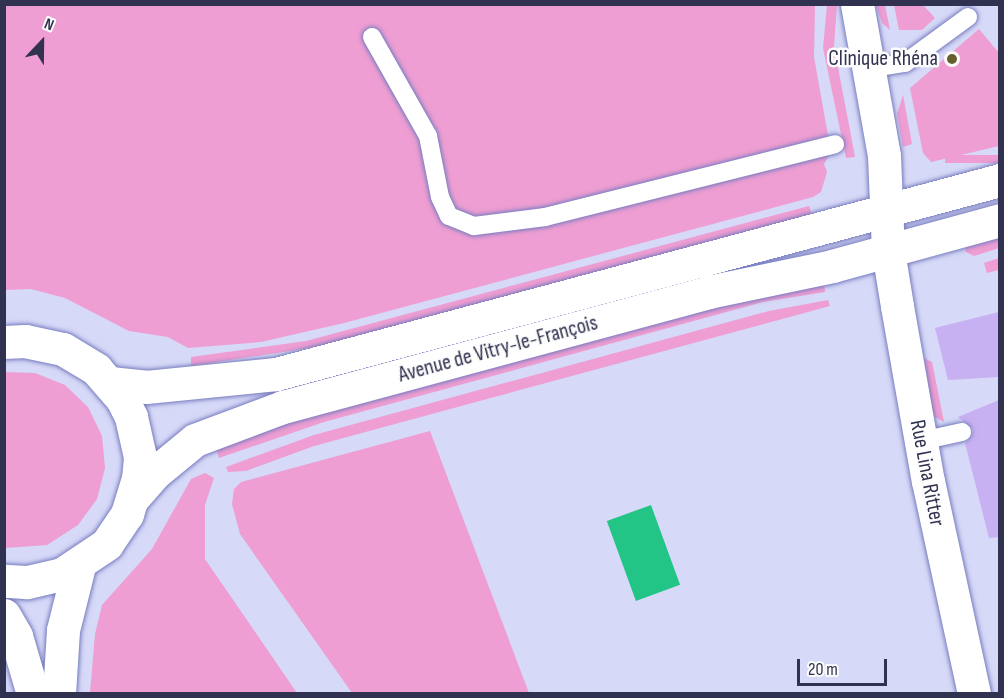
<!DOCTYPE html>
<html>
<head>
<meta charset="utf-8">
<style>
	body { margin:0 }
	#map { position:relative; width:1004px; height:698px; overflow:hidden; background:#d6d9f7; font-family:"Sofia Sans Condensed",sans-serif }
	div>[style] { position:absolute }
	.green>* { inset:0; background:#ee9ed2; transform-origin:0 0 }
	.water>* { inset:0; background:#22c586; transform-origin:0 0 }
	.building>* { inset:0; background:#c8b1f2 }
	.roads { filter:drop-shadow(0 0 2px #787cc0) drop-shadow(0 0 2px #787cc0) }
	.service>* { height:18px; margin:-9px; padding:0 9px; transform-origin:9px; border-radius:9px; background:#fff }
	.minor>* { height:33px; margin:-16.5px; padding:0 16.5px; transform-origin:16.5px; border-radius:16.5px; background:#fff }
	.secondary>* { height:33px; margin:-16.5px; padding:0 16.5px; transform-origin:16.5px; border-radius:16.5px; background:#fff }
	.dots>* { width:16px; height:16px; translate:-50% -50%; box-sizing:border-box; border:3px solid #fdfdfd; border-radius:50% }
	span { translate:-50% -50%; white-space:nowrap; text-align:center; line-height:1.15; -webkit-text-stroke:5px #fdfdfd; paint-order:stroke }
	.poi-label { font-size:22px; color:#30324f }
	.right { translate:-100% -50%; text-align:right }
	.street-label { font-size:22px; color:#30324f }
	.frame { position:absolute; inset:0; border:6px solid #30324f; pointer-events:none }
	.north { position:absolute; left:12px; top:12px; width:60px; height:60px; -webkit-text-stroke:4px #fdfdfd; paint-order:stroke; rotate:22deg; font-size:16px; font-weight:700; line-height:24px; text-align:center; color:#30324f }
	.north::after { content:''; display:block; margin:auto; width:21px; height:27px; background:#30324f; clip-path:polygon(50% 0,100% 100%,50% 72%,0 100%) }
	.scale { position:absolute; left:797px; top:659px; width:90px; height:27px; box-sizing:border-box; border:3px solid #30324f; border-top:0; padding-left:8px; font-size:18px; line-height:21px; white-space:nowrap; color:#30324f; -webkit-text-stroke:4px #fdfdfd; paint-order:stroke }
</style>
</head>
<body>
<div id="map">
	<div class="green">
		<div style="clip-path:polygon(4px 5px,815px 5px,814px 57px,831px 152px,824px 164px,827px 172px,821px 192px,813px 197px,344px 323px,261px 342px,188px 348px,168px 337px,129px 331px,65px 298px,31px 289px,5px 290px)"></div>
		<div style="clip-path:polygon(827px 5px,837px 5px,834px 46px,855px 157px,846px 158px,823px 48px)"></div>
		<div style="clip-path:polygon(876px 5px,885px 5px,890px 30px,882px 23px)"></div>
		<div style="clip-path:polygon(894px 5px,923px 5px,935px 18px,922px 30px,899px 30px)"></div>
		<div style="clip-path:polygon(979px 29px,999px 53px,999px 146px,931px 162px,923px 153px,910px 88px)"></div>
		<div style="clip-path:polygon(903px 95px,912px 144px,903px 147px,897px 114px)"></div>
		<div style="left:999px;top:155px;width:8px;height:54px;rotate:90deg"></div>
		<div style="clip-path:polygon(809px 206px,812px 214px,322px 346px,191px 366px,191px 357px,306px 341px)"></div>
		<div style="clip-path:polygon(999px 237px,999px 248px,974px 256px,966px 252px,965px 247px)"></div>
		<div style="clip-path:polygon(999px 258px,999px 270px,987px 273px,984px 263px)"></div>
		<div style="clip-path:polygon(824px 284px,825px 292px,763px 302px,324px 422px,219px 458px,216px 448px,318px 412px,713px 306px)"></div>
		<div style="clip-path:polygon(828px 300px,830px 306px,314px 446px,246px 471px,228px 472px,226px 467px,314px 435px,769px 311px)"></div>
		<div style="clip-path:polygon(924px 358px,932px 362px,944px 422px,933px 416px)"></div>
		<div style="clip-path:polygon(4px 372px,35px 373px,65px 385px,88px 407px,102px 436px,105px 468px,97px 499px,78px 525px,47px 545px,5px 548px)"></div>
		<div style="clip-path:polygon(430px 431px,529px 693px,352px 693px,240px 534px,232px 504px,234px 489px,241px 482px)"></div>
		<div style="clip-path:polygon(205px 473px,214px 478px,205px 505px,205px 559px,297px 693px,90px 693px,95px 634px,102px 605px,152px 549px,191px 479px)"></div>
	</div>
	<div class="water">
		<div style="left:651px;top:505px;width:85px;height:47px;rotate:70deg"></div>
	</div>
	<div class="building">
		<div style="clip-path:polygon(999px 312px,999px 377px,948px 380px,935px 328px)"></div>
		<div style="clip-path:polygon(999px 400px,999px 537px,989px 538px,965px 443px,972px 436px,973px 429px,958px 417px)"></div>
	</div>
	<div class="roads">
		<div class="service">
			<div style="left:372px;top:37px;width:114px;rotate:60.5deg"></div>
			<div style="left:428px;top:136px;width:62px;rotate:78.9deg"></div>
			<div style="left:440px;top:197px;width:21px;rotate:65deg"></div>
			<div style="left:449px;top:216px;width:27px;rotate:22deg"></div>
			<div style="left:474px;top:226px;width:72px;rotate:-7.2deg"></div>
			<div style="left:545px;top:217px;width:299px;rotate:-14.1deg"></div>
			<div style="left:866px;top:69px;width:39px;rotate:-9deg"></div>
			<div style="left:905px;top:63px;width:78px;rotate:-36.1deg"></div>
			<div style="left:921px;top:441px;width:42px;rotate:-12.4deg"></div>
		</div>
		<div class="minor">
			<div style="left:857px;top:4px;width:154px;rotate:79.9deg"></div>
			<div style="left:884px;top:156px;width:95px;rotate:87.6deg"></div>
			<div style="left:888px;top:251px;width:56px;rotate:80.7deg"></div>
			<div style="left:897px;top:306px;width:178px;rotate:80deg"></div>
			<div style="left:928px;top:481px;width:218px;rotate:77.8deg"></div>
		</div>
		<div class="secondary">
			<div style="left:4px;top:342px;width:21px;rotate:-3deg"></div>
			<div style="left:25px;top:341px;width:39px;rotate:12deg"></div>
			<div style="left:63px;top:349px;width:39px;rotate:31deg"></div>
			<div style="left:96px;top:369px;width:40px;rotate:49deg"></div>
			<div style="left:122px;top:399px;width:20px;rotate:63deg"></div>
			<div style="left:131px;top:417px;width:41px;rotate:77.3deg"></div>
			<div style="left:140px;top:457px;width:21px;rotate:95deg"></div>
			<div style="left:138px;top:478px;width:38px;rotate:107deg"></div>
			<div style="left:127px;top:514px;width:36px;rotate:124deg"></div>
			<div style="left:107px;top:544px;width:54px;rotate:146.3deg"></div>
			<div style="left:62px;top:574px;width:37px;rotate:167deg"></div>
			<div style="left:26px;top:582px;width:22px;rotate:-177deg"></div>
			<div style="left:110px;top:383px;width:36px;rotate:6deg"></div>
			<div style="left:146px;top:387px;width:131px;rotate:-5.7deg"></div>
			<div style="left:276px;top:374px;width:750px;rotate:-15deg"></div>
			<div style="left:133px;top:498px;width:35px;rotate:-49deg"></div>
			<div style="left:156px;top:472px;width:50px;rotate:-39.4deg"></div>
			<div style="left:195px;top:440px;width:94px;rotate:-20.6deg"></div>
			<div style="left:283px;top:407px;width:440px;rotate:-15.1deg"></div>
			<div style="left:708px;top:292px;width:127px;rotate:-11.8deg"></div>
			<div style="left:832px;top:266px;width:174px;rotate:-15.3deg"></div>
			<div style="left:4px;top:615px;width:24px;rotate:60deg"></div>
			<div style="left:16px;top:636px;width:60px;rotate:73.7deg"></div>
			<div style="left:59px;top:694px;width:64px;rotate:-86.4deg"></div>
			<div style="left:63px;top:630px;width:66px;rotate:-76deg"></div>
		</div>
	</div>
	<div class="dots">
		<div style="left:952px;top:59px;background:#665e2b"></div>
	</div>
	<div class="poi-label">
		<span class="right" style="left:938px;top:59px">Clinique Rhéna</span>
	</div>
	<div class="street-label">
		<span style="left:498px;top:349px;rotate:-15deg">Avenue de Vitry-le-François</span>
		<span style="left:927px;top:473px;rotate:79deg">Rue Lina Ritter</span>
	</div>
	<div class="frame"></div>
	<div class="north">N</div>
	<div class="scale">20 m</div>
</div>
</body>
</html>
